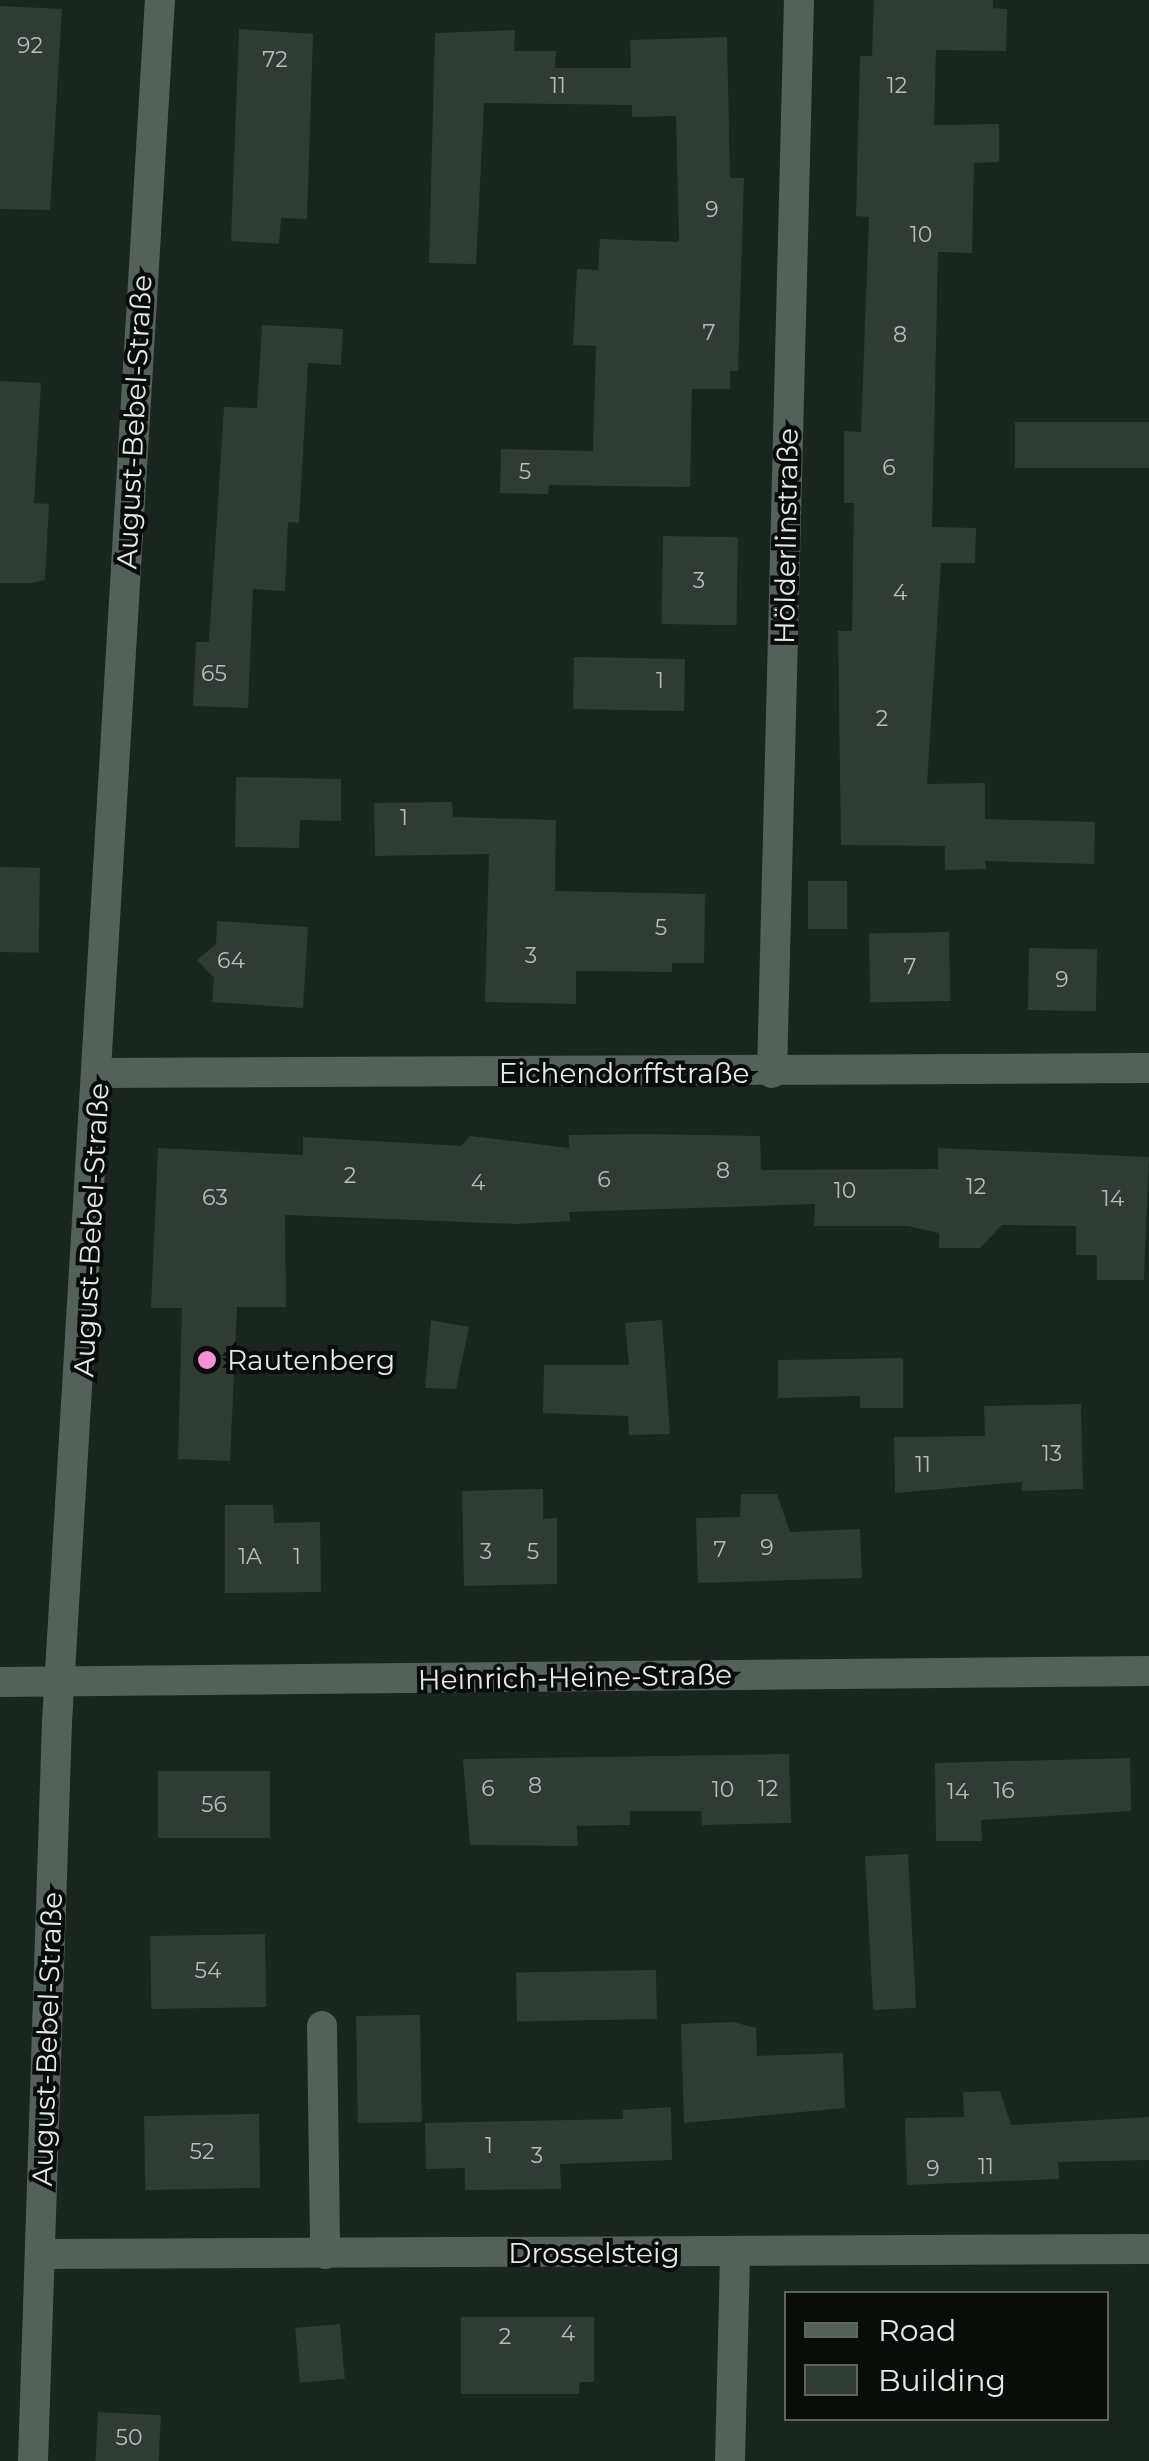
<!DOCTYPE html>
<html>
<head>
<meta charset="utf-8">
<style>
	body { margin:0 }
	#map { position:relative; width:1149px; height:2461px; overflow:hidden; background:#1a251f; font-family:Montserrat,sans-serif }
	div>[style] { position:absolute }
	.building>* { inset:0; background:#2f3b34; transform-origin:0 0 }
	.minor>* { height:30px; margin:-15px; padding:0 15px; transform-origin:15px; border-radius:15px; background:#54615a }
	.dots>* { width:28px; height:28px; translate:-50% -50%; box-sizing:border-box; border:5px solid #080d0a; border-radius:50% }
	span { translate:-50% -50%; white-space:nowrap; text-align:center; line-height:1.15; -webkit-text-stroke:8px #080d0a; paint-order:stroke }
	.number-label { font-size:22px; color:#b6beba }
	.number-label span { -webkit-text-stroke-width:0 }
	.street-label { font-size:28px; color:#e3eae6 }
	.poi-label { font-size:28px; color:#e3eae6 }
	.left { translate:0 -50%; text-align:left }
	.legend { position:absolute; left:784px; top:2291px; width:325px; height:130px; box-sizing:border-box; background:#080d0a; border:2px solid #606562; margin:0; padding:12px 18px; list-style:none; font-size:30px; color:#e3eae6 }
	.legend li { display:flex; align-items:center; gap:20px; height:50px }
	.legend b { width:50px; border:2px solid #606562 }
</style>
</head>
<body>
<div id="map">
	<div class="building">
		<div style="clip-path:polygon(874px 0,993px 0,993px 8px,1007px 9px,1006px 51px,936px 50px,934px 125px,999px 124px,999px 162px,974px 163px,972px 253px,938px 252px,932px 527px,976px 528px,975px 563px,941px 563px,927px 784px,985px 783px,985px 819px,1095px 822px,1094px 864px,985px 861px,986px 869px,945px 870px,945px 846px,841px 845px,838px 631px,852px 631px,854px 503px,844px 503px,844px 431px,861px 432px,869px 217px,856px 216px,860px 56px,872px 56px)"></div>
		<div style="clip-path:polygon(0 6px,62px 9px,50px 210px,0 209px)"></div>
		<div style="clip-path:polygon(239px 29px,313px 34px,307px 219px,281px 218px,279px 244px,231px 241px)"></div>
		<div style="clip-path:polygon(515px 30px,514px 51px,556px 51px,555px 68px,631px 68px,630px 40px,727px 37px,730px 178px,744px 178px,738px 371px,730px 371px,730px 389px,692px 389px,690px 487px,549px 485px,548px 494px,500px 493px,501px 449px,593px 451px,596px 346px,573px 345px,577px 269px,598px 270px,600px 239px,679px 242px,676px 116px,632px 117px,632px 105px,484px 103px,476px 264px,429px 263px,435px 33px)"></div>
		<div style="clip-path:polygon(262px 325px,343px 329px,341px 365px,308px 363px,299px 523px,288px 522px,285px 591px,253px 589px,248px 708px,193px 706px,196px 642px,209px 642px,224px 407px,257px 408px)"></div>
		<div style="clip-path:polygon(0 381px,41px 383px,34px 503px,49px 504px,45px 580px,30px 583px,0 583px)"></div>
		<div style="left:1015px;top:422px;width:134px;height:46px"></div>
		<div style="left:663px;top:536px;width:75px;height:88px;rotate:1deg"></div>
		<div style="left:574px;top:657px;width:111px;height:52px;rotate:1deg"></div>
		<div style="clip-path:polygon(236px 777px,341px 779px,341px 821px,300px 820px,299px 848px,235px 847px)"></div>
		<div style="clip-path:polygon(452px 802px,453px 817px,556px 820px,555px 891px,705px 894px,704px 963px,672px 963px,672px 972px,576px 971px,576px 1004px,485px 1002px,489px 854px,375px 856px,374px 803px)"></div>
		<div style="left:0;top:867px;width:40px;height:85px;rotate:1deg"></div>
		<div style="left:808px;top:881px;width:39px;height:48px"></div>
		<div style="clip-path:polygon(217px 921px,308px 927px,303px 1008px,212px 1002px,214px 978px,197px 960px,216px 944px)"></div>
		<div style="left:949px;top:932px;width:69px;height:80px;rotate:89deg"></div>
		<div style="left:1029px;top:948px;width:68px;height:62px;rotate:1deg"></div>
		<div style="clip-path:polygon(639px 1134px,760px 1136px,761px 1170px,938px 1169px,938px 1148px,1149px 1157px,1144px 1280px,1097px 1280px,1097px 1255px,1076px 1255px,1076px 1226px,1002px 1225px,980px 1248px,939px 1248px,939px 1233px,908px 1226px,814px 1226px,815px 1204px,569px 1212px,570px 1221px,518px 1224px,285px 1215px,286px 1307px,237px 1307px,230px 1461px,178px 1459px,182px 1308px,151px 1308px,158px 1148px,303px 1155px,303px 1137px,461px 1146px,470px 1136px,569px 1148px,569px 1135px)"></div>
		<div style="clip-path:polygon(431px 1320px,469px 1327px,456px 1389px,425px 1388px)"></div>
		<div style="clip-path:polygon(662px 1320px,670px 1434px,629px 1435px,628px 1416px,543px 1413px,544px 1365px,629px 1365px,625px 1323px)"></div>
		<div style="clip-path:polygon(903px 1358px,903px 1408px,860px 1408px,860px 1396px,778px 1398px,778px 1360px)"></div>
		<div style="clip-path:polygon(1081px 1404px,1083px 1489px,1022px 1491px,1022px 1482px,895px 1493px,894px 1437px,985px 1436px,984px 1406px)"></div>
		<div style="clip-path:polygon(543px 1489px,543px 1519px,557px 1518px,557px 1584px,464px 1586px,462px 1491px)"></div>
		<div style="clip-path:polygon(741px 1494px,777px 1494px,790px 1532px,860px 1529px,862px 1578px,698px 1583px,696px 1518px,740px 1517px)"></div>
		<div style="clip-path:polygon(225px 1505px,273px 1505px,274px 1523px,320px 1522px,321px 1592px,225px 1593px)"></div>
		<div style="clip-path:polygon(789px 1754px,791px 1823px,702px 1825px,701px 1811px,630px 1811px,630px 1825px,577px 1826px,578px 1846px,470px 1845px,463px 1759px)"></div>
		<div style="clip-path:polygon(1130px 1758px,1131px 1811px,981px 1820px,982px 1841px,936px 1841px,935px 1763px)"></div>
		<div style="left:270px;top:1771px;width:67px;height:112px;rotate:90deg"></div>
		<div style="left:908px;top:1854px;width:154px;height:43px;rotate:87deg"></div>
		<div style="left:265px;top:1934px;width:73px;height:115px;rotate:89deg"></div>
		<div style="left:656px;top:1970px;width:49px;height:140px;rotate:89deg"></div>
		<div style="left:420px;top:2015px;width:107px;height:64px;rotate:89deg"></div>
		<div style="clip-path:polygon(733px 2022px,756px 2028px,757px 2056px,843px 2053px,845px 2108px,684px 2123px,681px 2024px)"></div>
		<div style="clip-path:polygon(1000px 2091px,1011px 2125px,1149px 2117px,1149px 2160px,1058px 2162px,1059px 2179px,907px 2185px,905px 2118px,964px 2117px,963px 2092px)"></div>
		<div style="clip-path:polygon(671px 2107px,672px 2160px,560px 2164px,561px 2189px,465px 2190px,465px 2168px,426px 2169px,425px 2123px,623px 2119px,623px 2110px)"></div>
		<div style="left:259px;top:2114px;width:74px;height:115px;rotate:89deg"></div>
		<div style="clip-path:polygon(461px 2317px,594px 2317px,594px 2382px,580px 2382px,579px 2394px,461px 2394px)"></div>
		<div style="left:340px;top:2324px;width:55px;height:45px;rotate:85deg"></div>
		<div style="left:98px;top:2412px;width:63px;height:49px;rotate:3deg"></div>
	</div>
	<div class="minor">
		<div style="left:100px;top:1073px;width:1049px;rotate:-0.27deg"></div>
		<div style="left:772px;top:1073px;width:1073px;rotate:-88.56deg"></div>
		<div style="left:0;top:1682px;width:1149px;rotate:-0.55deg"></div>
		<div style="left:322px;top:2026px;width:228px;rotate:89.2deg"></div>
		<div style="left:40px;top:2254px;width:1109px;rotate:-0.26deg"></div>
		<div style="left:33px;top:2461px;width:739px;rotate:-88.14deg"></div>
		<div style="left:57px;top:1722px;width:1725px;rotate:-86.58deg"></div>
		<div style="left:730px;top:2461px;width:208px;rotate:-88.6deg"></div>
	</div>
	<div class="dots">
		<div style="left:207px;top:1360px;background:#f491d4"></div>
	</div>
	<div class="number-label">
		<span style="left:30px;top:46px">92</span>
		<span style="left:275px;top:60px">72</span>
		<span style="left:558px;top:86px">11</span>
		<span style="left:897px;top:86px">12</span>
		<span style="left:712px;top:210px">9</span>
		<span style="left:921px;top:235px">10</span>
		<span style="left:709px;top:333px">7</span>
		<span style="left:900px;top:335px">8</span>
		<span style="left:889px;top:468px">6</span>
		<span style="left:525px;top:472px">5</span>
		<span style="left:699px;top:581px">3</span>
		<span style="left:900px;top:593px">4</span>
		<span style="left:214px;top:674px">65</span>
		<span style="left:660px;top:681px">1</span>
		<span style="left:882px;top:719px">2</span>
		<span style="left:404px;top:818px">1</span>
		<span style="left:661px;top:928px">5</span>
		<span style="left:531px;top:956px">3</span>
		<span style="left:231px;top:961px">64</span>
		<span style="left:910px;top:967px">7</span>
		<span style="left:1062px;top:980px">9</span>
		<span style="left:723px;top:1171px">8</span>
		<span style="left:350px;top:1176px">2</span>
		<span style="left:604px;top:1180px">6</span>
		<span style="left:478px;top:1183px">4</span>
		<span style="left:976px;top:1187px">12</span>
		<span style="left:845px;top:1191px">10</span>
		<span style="left:215px;top:1198px">63</span>
		<span style="left:1113px;top:1199px">14</span>
		<span style="left:1052px;top:1454px">13</span>
		<span style="left:923px;top:1465px">11</span>
		<span style="left:767px;top:1548px">9</span>
		<span style="left:720px;top:1550px">7</span>
		<span style="left:486px;top:1552px">3</span>
		<span style="left:533px;top:1552px">5</span>
		<span style="left:250px;top:1557px">1A</span>
		<span style="left:297px;top:1557px">1</span>
		<span style="left:535px;top:1786px">8</span>
		<span style="left:488px;top:1789px">6</span>
		<span style="left:768px;top:1789px">12</span>
		<span style="left:723px;top:1790px">10</span>
		<span style="left:1004px;top:1791px">16</span>
		<span style="left:958px;top:1792px">14</span>
		<span style="left:214px;top:1805px">56</span>
		<span style="left:208px;top:1971px">54</span>
		<span style="left:489px;top:2146px">1</span>
		<span style="left:202px;top:2152px">52</span>
		<span style="left:537px;top:2156px">3</span>
		<span style="left:986px;top:2167px">11</span>
		<span style="left:933px;top:2169px">9</span>
		<span style="left:568px;top:2334px">4</span>
		<span style="left:505px;top:2337px">2</span>
		<span style="left:129px;top:2438px">50</span>
	</div>
	<div class="street-label">
		<span style="left:134px;top:422px;rotate:-87deg">August-Bebel-Straße</span>
		<span style="left:786px;top:536px;rotate:-89deg">Hölderlinstraße</span>
		<span style="left:624px;top:1073px">Eichendorffstraße</span>
		<span style="left:91px;top:1230px;rotate:-87deg">August-Bebel-Straße</span>
		<span style="left:575px;top:1677px;rotate:-1deg">Heinrich-Heine-Straße</span>
		<span style="left:47px;top:2039px;rotate:-88deg">August-Bebel-Straße</span>
		<span style="left:594px;top:2253px">Drosselsteig</span>
	</div>
	<div class="poi-label">
		<span class="left" style="left:227px;top:1360px">Rautenberg</span>
	</div>
	<ul class="legend">
	<li><b style="height:12px;background:#54615a"></b>Road</li>
	<li><b style="height:28px;background:#2f3b34"></b>Building</li>
	</ul>
</div>
</body>
</html>
